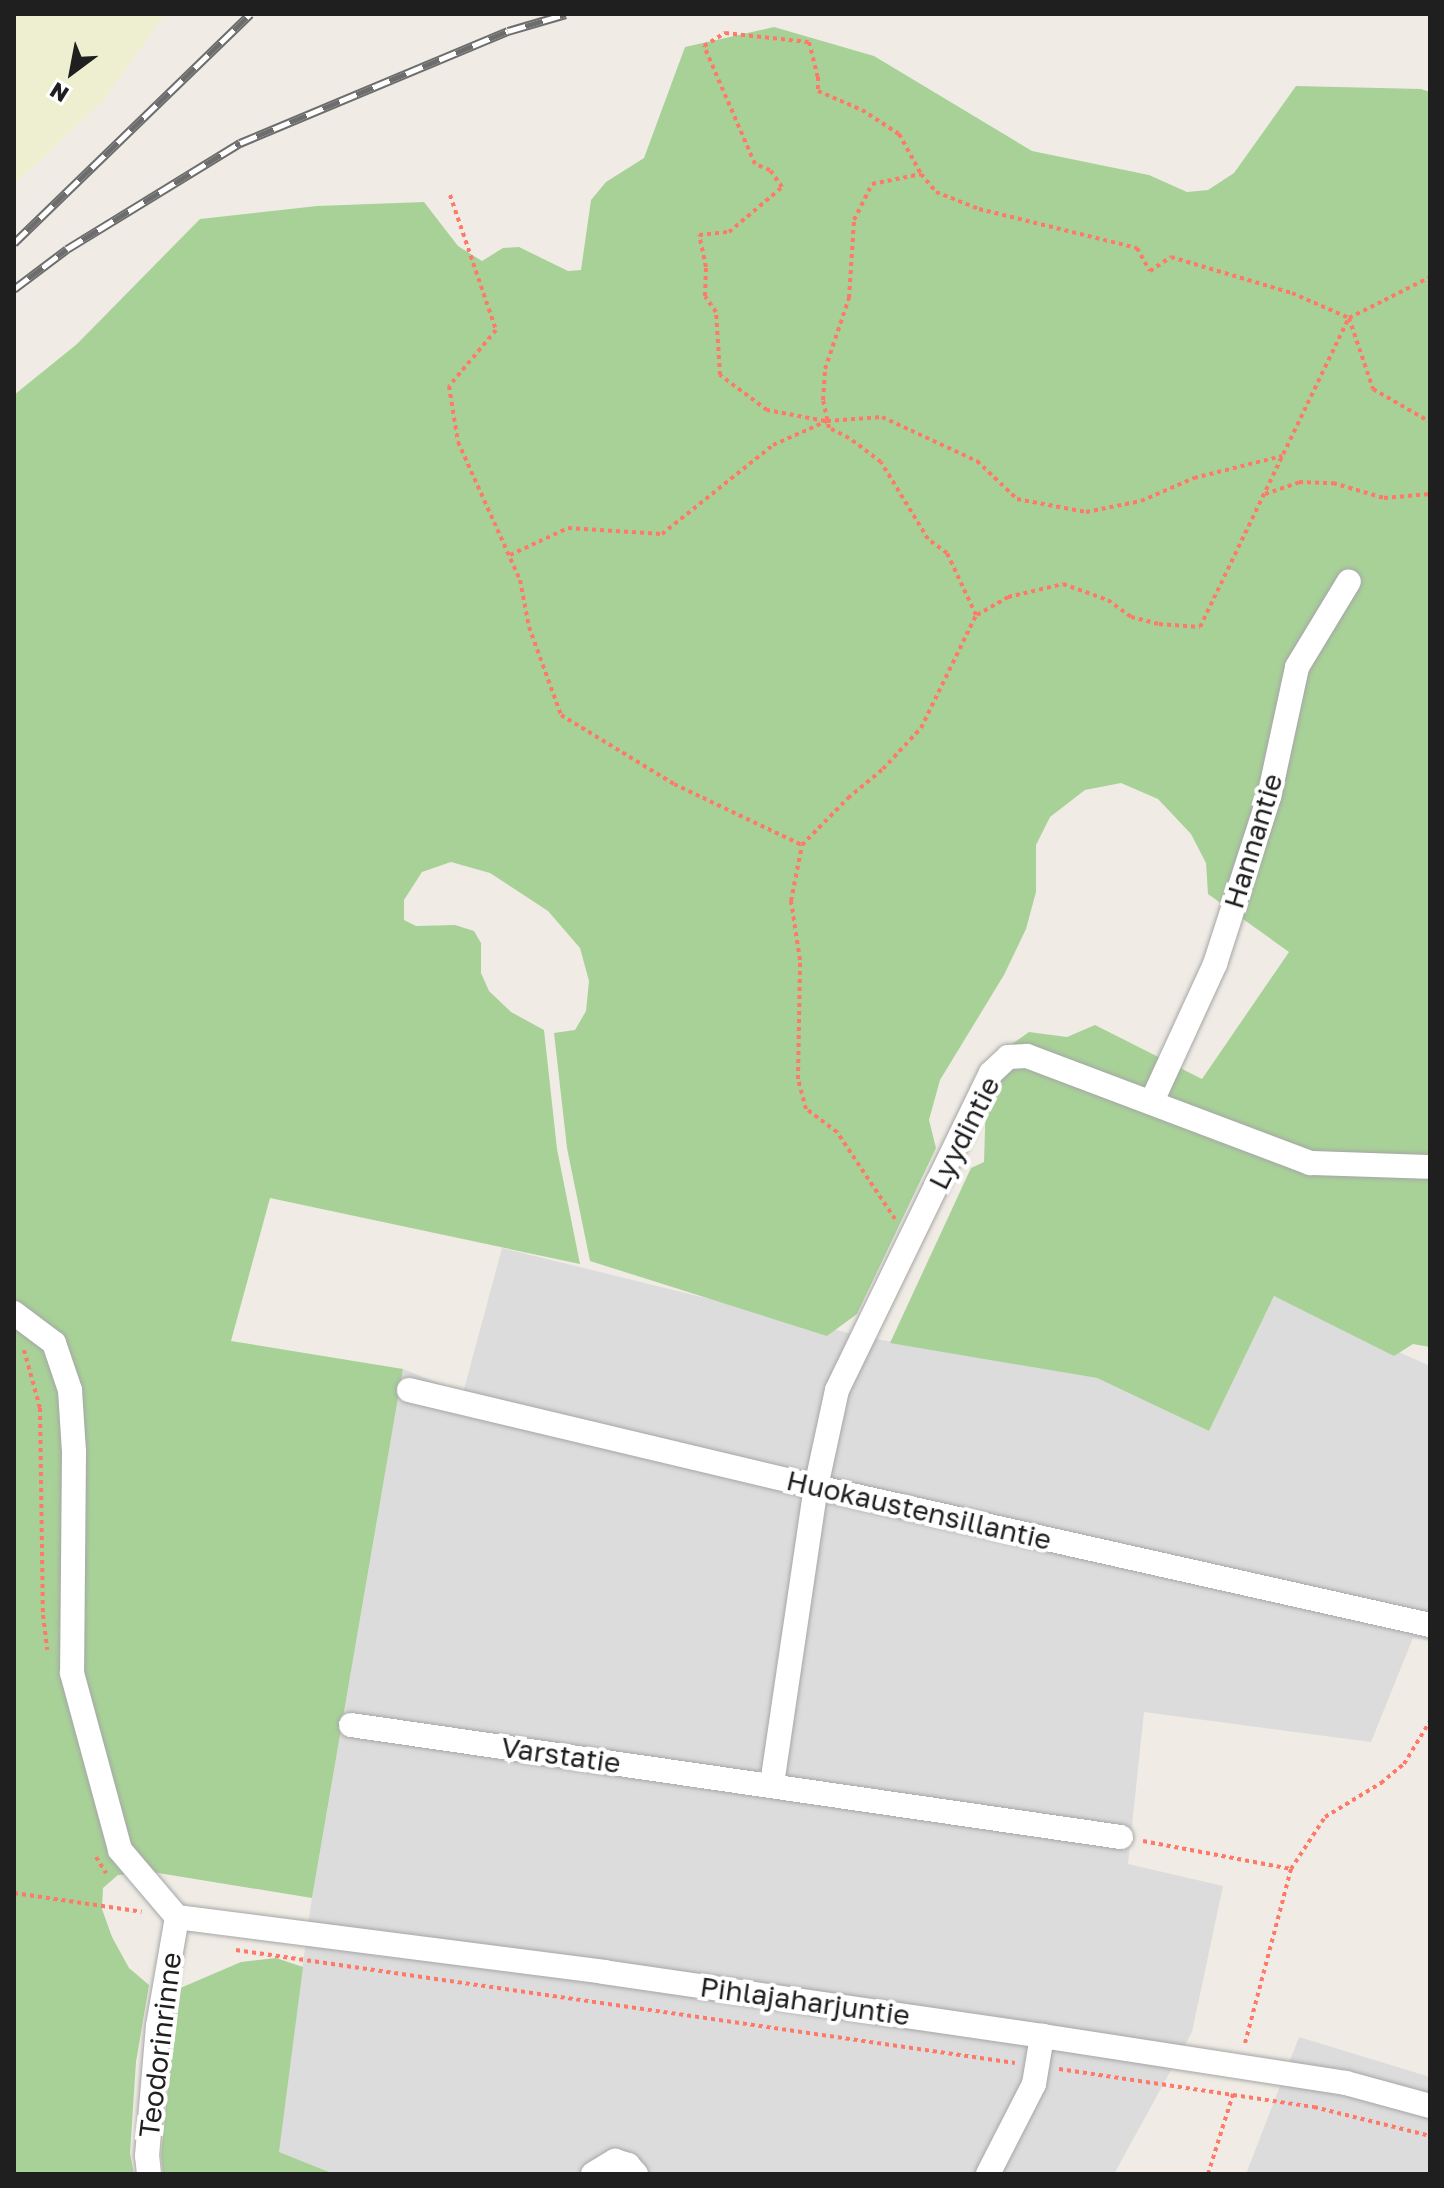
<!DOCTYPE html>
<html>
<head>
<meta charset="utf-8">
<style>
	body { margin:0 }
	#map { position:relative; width:1444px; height:2188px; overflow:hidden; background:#f0ece5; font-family:"Golos Text",sans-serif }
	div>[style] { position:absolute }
	.residential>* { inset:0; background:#dddcdc }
	.farmland>* { inset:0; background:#edefd0 }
	.forest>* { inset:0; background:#a8d198 }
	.path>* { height:4px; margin-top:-2px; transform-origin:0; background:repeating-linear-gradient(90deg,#fe7968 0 4px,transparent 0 8px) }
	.roads { filter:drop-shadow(0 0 2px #a6a6a6) drop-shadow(0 0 2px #a6a6a6) }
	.minor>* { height:24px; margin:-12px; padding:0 12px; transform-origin:12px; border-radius:12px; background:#fff }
	.rail>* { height:9px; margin-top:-4.5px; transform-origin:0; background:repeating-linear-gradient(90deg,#fff 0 18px,#6d6d6d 0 36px); box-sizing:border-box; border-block:2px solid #6d6d6d }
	span { translate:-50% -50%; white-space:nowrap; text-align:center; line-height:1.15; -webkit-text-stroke:8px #fff; paint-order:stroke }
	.street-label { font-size:28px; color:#1f1f1f }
	.frame { position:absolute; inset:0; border:16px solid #1f1f1f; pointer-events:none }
	.north { position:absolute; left:32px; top:32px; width:80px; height:80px; -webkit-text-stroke:6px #fff; paint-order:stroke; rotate:212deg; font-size:22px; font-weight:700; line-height:32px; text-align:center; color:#1f1f1f }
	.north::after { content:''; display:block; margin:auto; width:28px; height:36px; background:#1f1f1f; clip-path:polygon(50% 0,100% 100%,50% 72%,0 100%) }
</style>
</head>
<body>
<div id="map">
	<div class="residential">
		<div style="clip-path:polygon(502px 1248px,865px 1337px,1097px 1378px,1209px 1431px,1274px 1296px,1430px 1366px,1430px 1641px,1413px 1638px,1371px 1742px,1144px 1712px,1128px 1864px,1223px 1886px,1192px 2032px,1114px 2174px,334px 2174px,278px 2152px,310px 1910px,403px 1369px,463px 1393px)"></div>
		<div style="clip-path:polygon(1299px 2037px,1430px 2077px,1430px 2174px,1246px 2174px)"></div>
	</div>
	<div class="farmland">
		<div style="clip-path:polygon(14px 14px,165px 14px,104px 100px,14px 185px)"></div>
	</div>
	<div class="forest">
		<div style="clip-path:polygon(774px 27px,874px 56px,1032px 151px,1149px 175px,1187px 192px,1208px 190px,1234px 173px,1296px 86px,1421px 89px,1430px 92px,1430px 1347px,1413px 1344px,1394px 1356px,1274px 1296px,1209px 1431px,1097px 1378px,890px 1343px,971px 1168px,984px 1162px,986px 1097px,997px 1063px,1012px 1044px,1029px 1032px,1067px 1037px,1095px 1025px,1202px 1079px,1289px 952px,1208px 894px,1206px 863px,1191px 834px,1158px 799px,1121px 783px,1085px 790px,1050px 817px,1036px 845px,1036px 892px,1026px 929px,1004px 975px,940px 1080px,929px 1120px,936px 1148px,857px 1314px,827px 1336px,590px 1261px,567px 1148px,554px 1033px,575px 1030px,586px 1011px,589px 981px,580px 948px,548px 911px,490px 873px,451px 862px,422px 872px,404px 900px,404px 920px,416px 926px,455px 925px,474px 931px,481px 943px,481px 973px,489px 991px,511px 1012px,544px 1030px,557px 1149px,580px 1264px,270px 1198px,231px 1341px,403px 1369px,312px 1898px,152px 1872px,118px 1875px,103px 1888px,102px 1909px,112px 1937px,129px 1968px,149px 1985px,136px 2062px,130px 2153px,134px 2174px,14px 2174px,14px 395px,77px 344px,200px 219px,317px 206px,424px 202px,458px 246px,482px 261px,503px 248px,519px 247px,568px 271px,581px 270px,591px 200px,606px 182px,644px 158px,685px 47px)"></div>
		<div style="clip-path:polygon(276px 1958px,303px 1967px,279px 2152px,334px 2174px,163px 2174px,161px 2155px,178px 1989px,241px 1962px)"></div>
	</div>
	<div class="path">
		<div style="left:450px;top:195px;width:143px;rotate:71.2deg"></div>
		<div style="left:496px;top:330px;width:73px;rotate:130deg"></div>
		<div style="left:449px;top:386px;width:57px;rotate:80.9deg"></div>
		<div style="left:458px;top:442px;width:151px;rotate:65.8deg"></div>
		<div style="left:520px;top:580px;width:48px;rotate:79.2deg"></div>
		<div style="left:529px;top:627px;width:94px;rotate:70deg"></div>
		<div style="left:561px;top:715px;width:132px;rotate:31.4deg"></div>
		<div style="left:674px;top:784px;width:142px;rotate:25.5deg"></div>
		<div style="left:825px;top:421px;width:59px;rotate:-169.3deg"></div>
		<div style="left:767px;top:410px;width:59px;rotate:-143.3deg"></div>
		<div style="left:720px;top:375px;width:63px;rotate:-93.6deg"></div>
		<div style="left:716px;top:312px;width:19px;rotate:-125deg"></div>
		<div style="left:705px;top:296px;width:29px;rotate:-88deg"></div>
		<div style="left:706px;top:267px;width:33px;rotate:-102deg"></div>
		<div style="left:699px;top:235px;width:30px;rotate:-6deg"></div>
		<div style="left:729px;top:232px;width:70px;rotate:-40.3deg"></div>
		<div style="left:782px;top:187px;width:21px;rotate:-125deg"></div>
		<div style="left:770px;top:170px;width:16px;rotate:-158deg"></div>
		<div style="left:755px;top:164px;width:129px;rotate:-113.4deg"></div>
		<div style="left:704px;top:46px;width:25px;rotate:-32deg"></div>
		<div style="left:725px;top:33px;width:84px;rotate:6.1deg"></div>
		<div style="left:809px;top:42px;width:36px;rotate:76deg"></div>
		<div style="left:818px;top:77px;width:14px;rotate:90deg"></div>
		<div style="left:818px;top:91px;width:48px;rotate:23.4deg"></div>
		<div style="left:862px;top:110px;width:44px;rotate:33deg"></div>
		<div style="left:899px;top:134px;width:46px;rotate:61.2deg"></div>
		<div style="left:1265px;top:494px;width:36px;rotate:-19deg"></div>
		<div style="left:1299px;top:482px;width:34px;rotate:2deg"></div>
		<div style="left:1333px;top:483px;width:53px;rotate:16.4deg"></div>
		<div style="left:1384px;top:498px;width:46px;rotate:-5deg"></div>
		<div style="left:510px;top:555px;width:64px;rotate:-25deg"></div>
		<div style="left:568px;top:528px;width:94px;rotate:3.7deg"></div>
		<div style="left:662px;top:534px;width:142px;rotate:-38.7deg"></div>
		<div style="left:773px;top:445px;width:59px;rotate:-24deg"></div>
		<div style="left:827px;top:421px;width:55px;rotate:-4.2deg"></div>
		<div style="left:882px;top:417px;width:105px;rotate:24.9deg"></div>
		<div style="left:977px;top:461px;width:55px;rotate:43.5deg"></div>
		<div style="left:1017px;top:499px;width:70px;rotate:10.7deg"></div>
		<div style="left:1086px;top:512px;width:56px;rotate:-11.3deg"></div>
		<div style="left:1141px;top:501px;width:58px;rotate:-23.5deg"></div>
		<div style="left:1194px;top:478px;width:91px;rotate:-14deg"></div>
		<div style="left:977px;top:615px;width:36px;rotate:-30deg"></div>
		<div style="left:1008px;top:597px;width:57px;rotate:-13.3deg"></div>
		<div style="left:1063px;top:584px;width:48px;rotate:19.6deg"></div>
		<div style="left:1108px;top:600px;width:29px;rotate:36deg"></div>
		<div style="left:1131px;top:617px;width:29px;rotate:14deg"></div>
		<div style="left:1159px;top:624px;width:41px;rotate:4.2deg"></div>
		<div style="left:1200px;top:627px;width:343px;rotate:-64.3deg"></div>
		<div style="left:1349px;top:318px;width:75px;rotate:71.3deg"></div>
		<div style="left:1373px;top:389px;width:66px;rotate:30.1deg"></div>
		<div style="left:895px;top:1219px;width:105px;rotate:-123.7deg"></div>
		<div style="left:837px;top:1132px;width:39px;rotate:-143deg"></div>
		<div style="left:806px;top:1109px;width:31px;rotate:-105deg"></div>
		<div style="left:798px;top:1079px;width:119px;rotate:-89deg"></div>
		<div style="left:800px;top:960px;width:60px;rotate:-98.7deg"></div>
		<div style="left:791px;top:901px;width:57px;rotate:-78.9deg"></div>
		<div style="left:802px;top:845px;width:66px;rotate:-45.6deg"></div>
		<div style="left:848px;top:798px;width:45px;rotate:-39.6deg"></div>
		<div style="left:883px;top:769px;width:56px;rotate:-47.2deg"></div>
		<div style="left:921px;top:728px;width:126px;rotate:-64deg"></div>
		<div style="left:976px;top:615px;width:68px;rotate:-115.1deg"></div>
		<div style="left:947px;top:553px;width:24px;rotate:-144deg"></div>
		<div style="left:928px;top:539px;width:90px;rotate:-121.4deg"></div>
		<div style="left:881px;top:462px;width:40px;rotate:-143deg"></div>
		<div style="left:849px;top:438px;width:22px;rotate:-153deg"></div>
		<div style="left:829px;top:428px;width:29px;rotate:-102deg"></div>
		<div style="left:823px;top:400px;width:31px;rotate:-86deg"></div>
		<div style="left:825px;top:369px;width:75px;rotate:-71.3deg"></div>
		<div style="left:849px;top:298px;width:78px;rotate:-86.3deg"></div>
		<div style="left:854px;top:220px;width:40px;rotate:-63.4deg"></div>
		<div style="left:872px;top:184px;width:50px;rotate:-11.5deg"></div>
		<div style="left:921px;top:174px;width:23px;rotate:50deg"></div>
		<div style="left:936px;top:192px;width:46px;rotate:21.6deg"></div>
		<div style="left:979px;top:209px;width:163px;rotate:13.9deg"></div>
		<div style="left:1137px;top:248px;width:26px;rotate:61deg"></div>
		<div style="left:1150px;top:271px;width:25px;rotate:-34deg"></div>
		<div style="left:1171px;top:257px;width:126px;rotate:16.6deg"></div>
		<div style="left:1292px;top:293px;width:62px;rotate:23.7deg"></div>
		<div style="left:1349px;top:318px;width:91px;rotate:-26.8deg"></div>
		<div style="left:24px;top:1350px;width:60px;rotate:74.6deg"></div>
		<div style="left:40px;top:1408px;width:207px;rotate:89.2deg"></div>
		<div style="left:43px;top:1615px;width:35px;rotate:83deg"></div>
		<div style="left:1143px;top:1841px;width:151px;rotate:10.7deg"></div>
		<div style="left:1291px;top:1869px;width:180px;rotate:104.8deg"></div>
		<div style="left:96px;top:1857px;width:19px;rotate:58deg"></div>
		<div style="left:1291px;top:1869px;width:62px;rotate:-56.8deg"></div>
		<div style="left:1325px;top:1817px;width:66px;rotate:-31.3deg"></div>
		<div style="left:1381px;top:1783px;width:30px;rotate:-40deg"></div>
		<div style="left:1404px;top:1764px;width:50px;rotate:-58.8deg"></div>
		<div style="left:14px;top:1893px;width:129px;rotate:8.4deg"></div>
		<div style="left:236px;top:1950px;width:787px;rotate:8.25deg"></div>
		<div style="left:1059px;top:2069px;width:258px;rotate:8.5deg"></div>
		<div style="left:1314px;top:2107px;width:120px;rotate:14deg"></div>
		<div style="left:1208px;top:2174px;width:84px;rotate:-72.6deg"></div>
	</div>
	<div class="roads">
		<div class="minor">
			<div style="left:1152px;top:1101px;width:151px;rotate:-65.3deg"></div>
			<div style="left:1215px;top:964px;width:176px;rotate:-72.1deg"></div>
			<div style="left:1269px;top:797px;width:133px;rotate:-77.8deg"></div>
			<div style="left:1297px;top:667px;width:100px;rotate:-58.8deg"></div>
			<div style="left:14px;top:1313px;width:50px;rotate:36.9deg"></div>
			<div style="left:54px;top:1343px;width:50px;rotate:71.2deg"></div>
			<div style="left:70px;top:1390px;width:62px;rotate:86.3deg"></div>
			<div style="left:74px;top:1452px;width:221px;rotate:90.5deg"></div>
			<div style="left:72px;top:1673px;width:183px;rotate:74.8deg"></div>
			<div style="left:120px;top:1850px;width:88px;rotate:49.6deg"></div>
			<div style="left:409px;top:1390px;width:418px;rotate:13.4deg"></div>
			<div style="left:816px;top:1487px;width:629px;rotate:12.67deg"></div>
			<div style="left:351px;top:1725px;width:778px;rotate:8.28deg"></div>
			<div style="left:772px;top:1784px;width:300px;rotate:-81.6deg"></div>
			<div style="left:816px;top:1487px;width:99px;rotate:-77.8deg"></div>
			<div style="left:837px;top:1390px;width:352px;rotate:-64.1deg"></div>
			<div style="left:991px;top:1073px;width:23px;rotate:-43deg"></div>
			<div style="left:1008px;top:1057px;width:19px;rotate:-3deg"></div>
			<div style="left:1027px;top:1056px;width:303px;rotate:20.7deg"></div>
			<div style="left:1310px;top:1163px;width:120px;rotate:1.9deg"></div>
			<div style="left:177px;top:1917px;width:431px;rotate:7.3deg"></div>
			<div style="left:604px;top:1972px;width:443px;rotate:8.3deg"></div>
			<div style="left:1042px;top:2036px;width:308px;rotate:8.8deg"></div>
			<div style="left:1346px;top:2083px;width:87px;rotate:15.3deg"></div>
			<div style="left:149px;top:2174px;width:18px;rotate:-96deg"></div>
			<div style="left:147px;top:2156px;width:130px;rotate:-85.2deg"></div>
			<div style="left:158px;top:2026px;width:111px;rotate:-80.1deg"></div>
			<div style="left:593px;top:2174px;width:26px;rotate:-31deg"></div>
			<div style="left:615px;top:2161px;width:14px;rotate:17deg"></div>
			<div style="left:628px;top:2165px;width:12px;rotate:48deg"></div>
			<div style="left:988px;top:2174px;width:101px;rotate:-62.9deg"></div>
			<div style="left:1034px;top:2084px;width:49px;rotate:-80.5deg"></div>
		</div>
	</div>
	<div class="rail">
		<div style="left:14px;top:243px;width:329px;rotate:-44.1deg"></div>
		<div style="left:14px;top:289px;width:66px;rotate:-37deg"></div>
		<div style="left:67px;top:249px;width:203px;rotate:-31.5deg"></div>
		<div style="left:240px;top:143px;width:290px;rotate:-22.7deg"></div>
		<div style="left:508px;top:31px;width:60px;rotate:-16.3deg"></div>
	</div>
	<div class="street-label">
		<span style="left:1253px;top:841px;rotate:-73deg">Hannantie</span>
		<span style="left:964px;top:1133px;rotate:-63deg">Lyydintie</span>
		<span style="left:919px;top:1510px;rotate:13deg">Huokaustensillantie</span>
		<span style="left:561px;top:1755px;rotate:8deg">Varstatie</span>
		<span style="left:805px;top:2001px;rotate:8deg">Pihlajaharjuntie</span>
		<span style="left:160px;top:2045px;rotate:-83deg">Teodorinrinne</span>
	</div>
	<div class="frame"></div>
	<div class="north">N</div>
</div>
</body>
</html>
